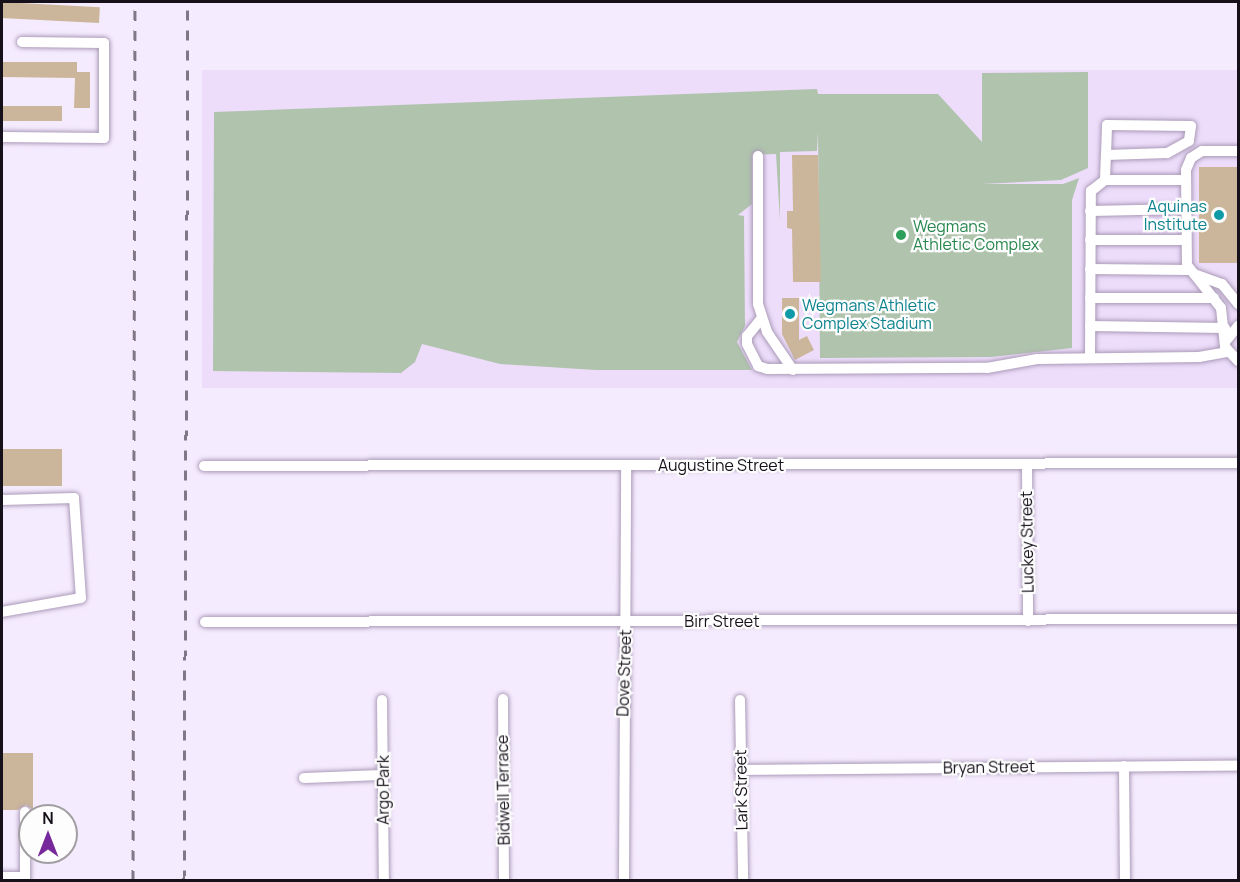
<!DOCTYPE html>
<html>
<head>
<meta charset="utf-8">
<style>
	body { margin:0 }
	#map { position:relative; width:1240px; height:882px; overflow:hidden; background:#f5ebfe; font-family:Manrope,sans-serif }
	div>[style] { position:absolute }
	.built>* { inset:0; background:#edddfb; transform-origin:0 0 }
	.green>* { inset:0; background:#b0c3ad }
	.building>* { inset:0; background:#ccb69b; transform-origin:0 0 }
	.roads { filter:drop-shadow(0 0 2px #ab9bb8) drop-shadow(0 0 2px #ab9bb8) }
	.minor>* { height:10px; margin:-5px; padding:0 5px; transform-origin:5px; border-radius:5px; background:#fff }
	.rail>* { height:3px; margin-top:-1.5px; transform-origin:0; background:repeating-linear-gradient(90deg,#807886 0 10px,transparent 0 20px) }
	.dots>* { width:16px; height:16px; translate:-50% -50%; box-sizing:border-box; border:3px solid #fdfdfd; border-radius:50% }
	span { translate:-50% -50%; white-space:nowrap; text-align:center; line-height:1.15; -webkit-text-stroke:4.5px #fdfdfd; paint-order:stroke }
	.culture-label { font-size:16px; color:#0d838f }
	.right { translate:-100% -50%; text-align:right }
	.left { translate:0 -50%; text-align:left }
	.leisure-label { font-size:16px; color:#27864d }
	.street-label { font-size:16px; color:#16101a }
	.frame { position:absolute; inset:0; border:3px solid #16101a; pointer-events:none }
	.north { position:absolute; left:18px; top:804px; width:60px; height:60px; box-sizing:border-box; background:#fdfdfd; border:2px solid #a19ea2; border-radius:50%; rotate:0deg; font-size:16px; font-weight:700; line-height:24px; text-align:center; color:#16101a }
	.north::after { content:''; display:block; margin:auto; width:21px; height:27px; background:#77289a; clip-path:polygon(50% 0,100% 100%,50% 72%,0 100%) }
</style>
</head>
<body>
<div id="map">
	<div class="built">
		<div style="left:1238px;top:70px;width:318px;height:1036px;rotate:90deg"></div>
	</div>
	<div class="green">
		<div style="clip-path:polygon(1088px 72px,1088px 168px,1061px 180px,982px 184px,1063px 184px,1079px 178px,1072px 200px,1072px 348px,991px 357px,820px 358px,818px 131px,817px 151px,780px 152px,780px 221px,776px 154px,752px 155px,752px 204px,738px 215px,744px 216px,745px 326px,737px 342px,752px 370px,596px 370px,500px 364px,422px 344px,415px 362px,401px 373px,213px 371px,214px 112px,817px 89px,818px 94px,938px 94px,982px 142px,982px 73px)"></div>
	</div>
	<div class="building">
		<div style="left:2px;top:2px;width:98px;height:16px;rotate:3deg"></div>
		<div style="clip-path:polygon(2px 62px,77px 62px,77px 72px,90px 72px,90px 108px,74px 108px,75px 78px,2px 77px)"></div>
		<div style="left:2px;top:106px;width:60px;height:15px"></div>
		<div style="clip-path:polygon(792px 155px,818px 155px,821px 282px,793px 282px,792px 229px,787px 228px,787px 211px,793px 211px)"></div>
		<div style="left:1239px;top:167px;width:96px;height:40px;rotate:90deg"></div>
		<div style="clip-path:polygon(782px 298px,799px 298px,799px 340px,807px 336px,814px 350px,795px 360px,782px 334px)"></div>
		<div style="left:2px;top:449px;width:60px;height:37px"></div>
		<div style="clip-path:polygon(2px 753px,33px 753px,33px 810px,26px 805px,18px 810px,2px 810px)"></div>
	</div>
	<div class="roads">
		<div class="minor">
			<div style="left:2px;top:137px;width:102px;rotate:0.6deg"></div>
			<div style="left:104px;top:138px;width:95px;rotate:-90deg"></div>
			<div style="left:104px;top:43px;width:82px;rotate:-179.3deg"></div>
			<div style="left:1238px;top:151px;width:36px;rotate:180deg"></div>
			<div style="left:1202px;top:151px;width:13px;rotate:148deg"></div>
			<div style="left:1191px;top:158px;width:13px;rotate:113deg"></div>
			<div style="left:1186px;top:170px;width:95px;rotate:89.4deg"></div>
			<div style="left:1187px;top:265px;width:55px;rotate:51.7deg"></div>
			<div style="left:1221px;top:308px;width:39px;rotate:84deg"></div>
			<div style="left:1225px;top:347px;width:19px;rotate:47deg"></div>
			<div style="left:758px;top:156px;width:148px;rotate:90deg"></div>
			<div style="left:758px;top:304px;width:29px;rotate:72deg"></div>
			<div style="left:767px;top:332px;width:46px;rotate:55.6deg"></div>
			<div style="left:1105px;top:180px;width:25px;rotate:-88deg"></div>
			<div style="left:1106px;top:155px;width:30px;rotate:-88deg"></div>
			<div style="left:1107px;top:125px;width:84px;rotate:0.7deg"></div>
			<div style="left:1191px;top:126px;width:15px;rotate:98deg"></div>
			<div style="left:1189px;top:141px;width:25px;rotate:151deg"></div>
			<div style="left:1167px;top:153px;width:61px;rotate:178.1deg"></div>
			<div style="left:1090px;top:211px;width:96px;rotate:-1.2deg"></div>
			<div style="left:1090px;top:240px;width:96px"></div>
			<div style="left:1090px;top:269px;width:100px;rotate:0.6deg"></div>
			<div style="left:1194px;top:274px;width:30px;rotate:20deg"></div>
			<div style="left:1222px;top:284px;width:26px;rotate:51deg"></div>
			<div style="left:1090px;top:298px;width:124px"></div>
			<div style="left:761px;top:319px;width:22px;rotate:129deg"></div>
			<div style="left:747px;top:336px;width:8px;rotate:90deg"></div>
			<div style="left:747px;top:344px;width:25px;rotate:63deg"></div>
			<div style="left:758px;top:366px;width:9px;rotate:18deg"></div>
			<div style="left:767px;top:369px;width:220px;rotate:-0.3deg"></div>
			<div style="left:987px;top:368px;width:51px;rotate:-10.2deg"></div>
			<div style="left:1037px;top:359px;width:162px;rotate:-0.7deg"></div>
			<div style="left:1199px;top:357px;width:28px;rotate:-10deg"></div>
			<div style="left:1090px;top:326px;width:135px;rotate:0.8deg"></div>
			<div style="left:1225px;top:342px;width:21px;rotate:-51deg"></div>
			<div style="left:1090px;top:358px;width:167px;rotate:-89.7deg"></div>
			<div style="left:1091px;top:191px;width:18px;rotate:-38deg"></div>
			<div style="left:1105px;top:180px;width:81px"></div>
			<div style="left:1027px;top:464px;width:157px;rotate:89.6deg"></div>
			<div style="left:204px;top:466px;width:1034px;rotate:-0.17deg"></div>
			<div style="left:2px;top:500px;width:72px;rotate:-1.6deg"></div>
			<div style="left:74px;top:498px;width:100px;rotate:86deg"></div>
			<div style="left:81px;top:598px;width:80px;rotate:170deg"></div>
			<div style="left:205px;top:622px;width:1033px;rotate:-0.17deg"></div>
			<div style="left:503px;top:699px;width:181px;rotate:89.7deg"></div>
			<div style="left:382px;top:700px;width:180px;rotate:89.4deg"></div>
			<div style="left:740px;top:700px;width:180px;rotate:89deg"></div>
			<div style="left:1124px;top:766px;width:114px;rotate:89.5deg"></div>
			<div style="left:740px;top:770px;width:498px;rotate:-0.5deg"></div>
			<div style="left:304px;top:778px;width:78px;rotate:-2.2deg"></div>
			<div style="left:25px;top:812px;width:68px;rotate:90deg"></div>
			<div style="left:2px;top:877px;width:23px"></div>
			<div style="left:624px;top:880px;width:415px;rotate:-89.7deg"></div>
		</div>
	</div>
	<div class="rail">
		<div style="left:133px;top:880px;width:878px;rotate:-89.87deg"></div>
		<div style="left:184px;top:880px;width:878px;rotate:-89.74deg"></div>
	</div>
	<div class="dots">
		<div style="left:1219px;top:215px;background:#0f9aa8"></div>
		<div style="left:901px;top:235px;background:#2e9e5b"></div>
		<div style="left:790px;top:314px;background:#0f9aa8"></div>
	</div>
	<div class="culture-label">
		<span class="right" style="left:1207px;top:215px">Aquinas<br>Institute</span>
		<span class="left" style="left:802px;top:314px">Wegmans Athletic<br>Complex Stadium</span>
	</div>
	<div class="leisure-label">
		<span class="left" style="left:913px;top:235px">Wegmans<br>Athletic Complex</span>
	</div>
	<div class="street-label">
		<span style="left:721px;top:465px">Augustine Street</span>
		<span style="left:1027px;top:542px;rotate:-91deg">Luckey Street</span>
		<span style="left:722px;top:621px">Birr Street</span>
		<span style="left:624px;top:673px;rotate:-88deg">Dove Street</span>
		<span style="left:989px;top:767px;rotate:-1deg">Bryan Street</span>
		<span style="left:383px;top:790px;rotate:-90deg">Argo Park</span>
		<span style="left:503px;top:790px;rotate:-91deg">Bidwell Terrace</span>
		<span style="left:741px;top:790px;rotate:-91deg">Lark Street</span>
	</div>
	<div class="frame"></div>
	<div class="north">N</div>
</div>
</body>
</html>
